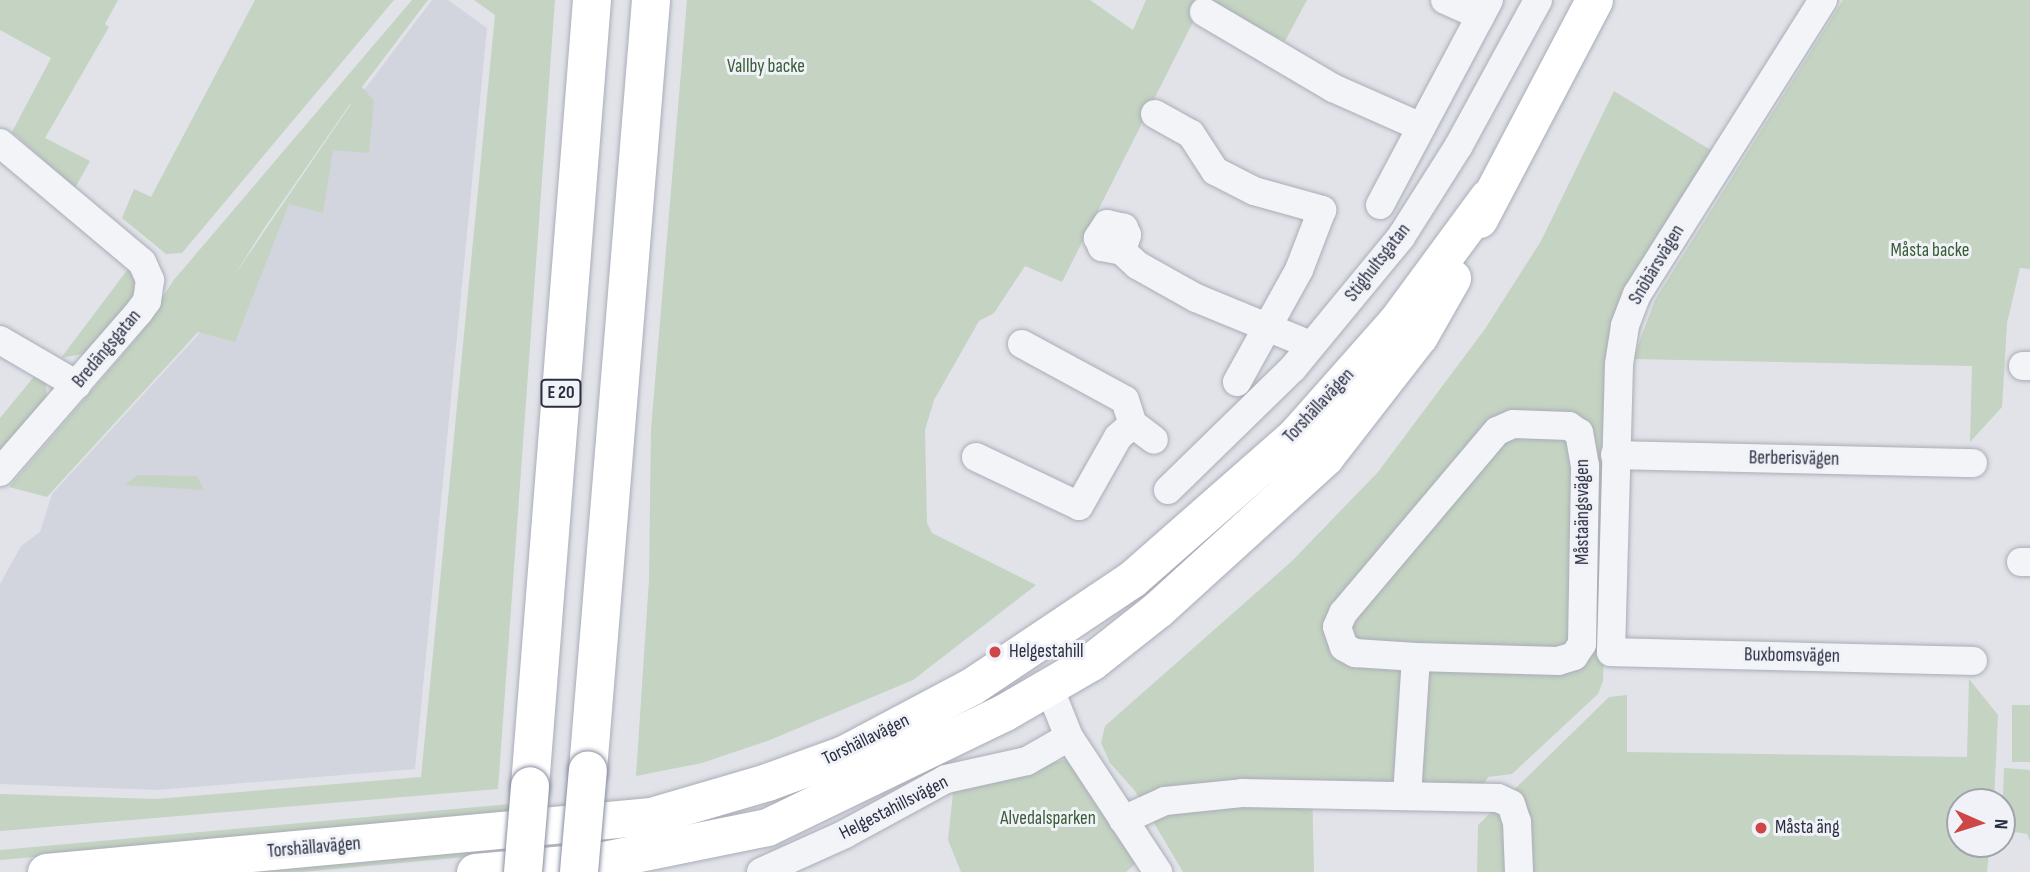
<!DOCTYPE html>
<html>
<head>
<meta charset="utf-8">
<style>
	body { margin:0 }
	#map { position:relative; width:2030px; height:872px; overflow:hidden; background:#e1e3e9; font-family:"Sofia Sans Condensed",sans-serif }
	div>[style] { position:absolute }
	.built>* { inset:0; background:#d3d5de }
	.green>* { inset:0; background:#c4d3c2; transform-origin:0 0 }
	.roads { filter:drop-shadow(0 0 2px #aaadb7) drop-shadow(0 0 2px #aaadb7) }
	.minor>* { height:28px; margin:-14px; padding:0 14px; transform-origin:14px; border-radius:14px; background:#f3f4f8 }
	.major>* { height:37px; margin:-18.5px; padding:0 18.5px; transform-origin:18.5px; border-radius:18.5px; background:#fff }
	.highway>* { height:38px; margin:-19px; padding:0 19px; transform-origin:19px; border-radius:19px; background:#fff }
	.bridges { filter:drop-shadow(0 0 2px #888ea0) drop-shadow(0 0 2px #888ea0) }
	.highway-bridge>* { height:38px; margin:-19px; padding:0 19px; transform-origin:19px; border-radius:19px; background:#fff }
	.dots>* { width:19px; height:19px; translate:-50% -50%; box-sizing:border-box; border:4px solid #f0f2f7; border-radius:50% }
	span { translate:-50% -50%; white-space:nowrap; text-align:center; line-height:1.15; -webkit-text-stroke:6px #f0f2f7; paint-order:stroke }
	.shield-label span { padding:2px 5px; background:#f0f2f7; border:2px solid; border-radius:5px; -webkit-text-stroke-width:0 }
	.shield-label { font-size:18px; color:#292e41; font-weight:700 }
	.park-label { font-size:19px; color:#385d36 }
	.street-label { font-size:19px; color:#292e41 }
	.poi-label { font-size:19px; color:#292e41 }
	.left { translate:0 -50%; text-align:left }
	.north { position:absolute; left:1946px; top:788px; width:70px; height:70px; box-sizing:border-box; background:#f0f2f7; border:2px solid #a0a4ae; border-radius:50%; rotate:93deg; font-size:19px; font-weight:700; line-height:28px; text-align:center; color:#292e41 }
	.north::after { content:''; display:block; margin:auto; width:24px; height:32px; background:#ce4647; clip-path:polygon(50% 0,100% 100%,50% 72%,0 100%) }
</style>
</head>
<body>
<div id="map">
	<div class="built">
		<div style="clip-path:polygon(432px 0,448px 0,487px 28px,415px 769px,158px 790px,0 784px,0 584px,21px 546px,40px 532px,52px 494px,198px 335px,339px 123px)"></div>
	</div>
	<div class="green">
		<div style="clip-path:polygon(0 0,118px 0,105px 24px,109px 27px,45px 138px,90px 161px,75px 188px,12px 132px,51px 58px,0 30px)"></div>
		<div style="clip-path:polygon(255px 0,394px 0,182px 253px,166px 254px,122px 218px,134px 189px,151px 197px)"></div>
		<div style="clip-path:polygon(evenodd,412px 0,428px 0,362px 87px,374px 101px,369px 153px,333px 150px,323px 213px,289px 204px,235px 342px,198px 332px,47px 497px,9px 487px,136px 339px,173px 281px,412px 0,350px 104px,351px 104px,234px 276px,263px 230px,350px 104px)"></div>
		<div style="clip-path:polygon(474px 0,555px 0,498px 789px,0 831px,0 794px,156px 799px,421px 777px,495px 15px)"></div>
		<div style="clip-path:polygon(687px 0,1090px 0,1133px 30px,1146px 0,1307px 0,1285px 41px,1219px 9px,1198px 12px,1062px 282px,1025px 266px,994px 313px,979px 321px,934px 400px,925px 430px,927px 523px,932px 533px,1036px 585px,913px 680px,770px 740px,702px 763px,636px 776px,649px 580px,651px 429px)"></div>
		<div style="clip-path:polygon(1843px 0,2030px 0,2030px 269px,2020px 268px,2007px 323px,2002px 407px,1970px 442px,1972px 366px,1633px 359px,1655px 300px)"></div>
		<div style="clip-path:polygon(1614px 91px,1714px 152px,1616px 337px,1603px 681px,1598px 694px,1512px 774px,1488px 777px,1482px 788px,1312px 783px,1314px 872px,1183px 872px,1135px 791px,1110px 763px,1101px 743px,1105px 726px,1292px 561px,1378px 472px,1485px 329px,1541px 241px)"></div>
		<div style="clip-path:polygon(128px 269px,135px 281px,133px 299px,88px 353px,61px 358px)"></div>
		<div style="clip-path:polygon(37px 373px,46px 384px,47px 401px,0 455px,0 418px)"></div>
		<div style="clip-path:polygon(138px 475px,197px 476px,204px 490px,124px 485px)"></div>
		<div style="clip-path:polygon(1969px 679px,1998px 715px,1994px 802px,1960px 802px,1960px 844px,1990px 844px,1987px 872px,1477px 872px,1478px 825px,1609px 697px,1627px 695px,1627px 752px,1967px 757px)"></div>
		<div style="left:2012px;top:705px;width:18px;height:57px"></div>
		<div style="clip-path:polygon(1074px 757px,1140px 860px,1126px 872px,961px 872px,948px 840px,954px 784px,998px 778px)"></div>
		<div style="clip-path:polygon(2004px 768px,2030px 770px,2030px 841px,2027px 834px,2002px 830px)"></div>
		<div style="clip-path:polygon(511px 804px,510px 816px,0 860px,0 850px)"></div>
		<div style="clip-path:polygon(483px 849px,484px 854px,466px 857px,302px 872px,185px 872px)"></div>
	</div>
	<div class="roads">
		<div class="minor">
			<div style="left:1445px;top:0;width:39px;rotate:24deg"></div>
			<div style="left:1823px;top:0;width:348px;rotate:122.3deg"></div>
			<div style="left:1637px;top:294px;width:34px;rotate:111deg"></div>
			<div style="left:1625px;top:326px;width:39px;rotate:99deg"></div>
			<div style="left:1619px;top:365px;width:287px;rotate:91.6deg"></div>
			<div style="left:1611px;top:652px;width:362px;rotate:1.4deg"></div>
			<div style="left:1204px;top:12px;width:150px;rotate:30.5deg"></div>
			<div style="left:1333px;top:88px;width:96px;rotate:23.9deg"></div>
			<div style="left:1155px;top:114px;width:41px;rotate:29.1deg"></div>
			<div style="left:1191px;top:134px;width:44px;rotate:57deg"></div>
			<div style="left:1215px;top:171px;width:44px;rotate:27.1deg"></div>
			<div style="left:1254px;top:191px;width:71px;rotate:15.6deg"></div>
			<div style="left:1322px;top:210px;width:64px;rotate:111deg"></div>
			<div style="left:1299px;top:270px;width:128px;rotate:119deg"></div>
			<div style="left:0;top:143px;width:185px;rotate:40deg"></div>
			<div style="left:142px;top:262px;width:20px;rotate:66deg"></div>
			<div style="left:150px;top:280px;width:21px;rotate:98deg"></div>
			<div style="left:147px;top:301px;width:14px;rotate:126deg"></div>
			<div style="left:139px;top:312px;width:212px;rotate:131deg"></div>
			<div style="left:1380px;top:205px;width:232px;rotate:-62deg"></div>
			<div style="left:1122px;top:251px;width:17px;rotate:-73deg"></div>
			<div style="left:1127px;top:235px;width:8px;rotate:-113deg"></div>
			<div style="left:1124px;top:228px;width:17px;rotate:-167deg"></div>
			<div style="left:1107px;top:224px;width:17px;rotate:123deg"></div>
			<div style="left:1098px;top:238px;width:10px;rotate:66deg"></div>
			<div style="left:1102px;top:247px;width:20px;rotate:11deg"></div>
			<div style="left:1122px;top:251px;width:21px;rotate:43deg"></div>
			<div style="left:1137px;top:265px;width:68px;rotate:29.2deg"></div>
			<div style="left:1196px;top:298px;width:113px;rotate:22.3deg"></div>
			<div style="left:0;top:340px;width:89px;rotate:30.3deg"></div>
			<div style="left:1022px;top:344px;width:117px;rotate:28.5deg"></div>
			<div style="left:1125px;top:400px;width:25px;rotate:72deg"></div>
			<div style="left:2023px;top:366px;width:7px"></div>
			<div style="left:1133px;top:424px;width:26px;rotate:37deg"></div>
			<div style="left:1615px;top:455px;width:358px;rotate:1.3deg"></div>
			<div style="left:976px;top:457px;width:114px;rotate:25.4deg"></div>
			<div style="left:1079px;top:506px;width:79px;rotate:-60.5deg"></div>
			<div style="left:1118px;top:437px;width:20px;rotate:-41deg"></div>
			<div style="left:1168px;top:490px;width:175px;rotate:-44.3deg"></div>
			<div style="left:1293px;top:368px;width:170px;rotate:-50.5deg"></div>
			<div style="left:1401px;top:237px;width:107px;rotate:-57.7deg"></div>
			<div style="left:1458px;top:147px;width:167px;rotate:-61.4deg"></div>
			<div style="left:2021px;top:562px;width:9px"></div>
			<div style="left:1049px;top:687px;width:54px;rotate:68.2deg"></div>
			<div style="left:1069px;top:737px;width:162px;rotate:56.6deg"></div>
			<div style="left:1407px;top:796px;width:139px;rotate:-86.3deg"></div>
			<div style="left:1416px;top:657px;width:142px;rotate:1.6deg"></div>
			<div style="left:1558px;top:661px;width:17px;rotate:-17deg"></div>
			<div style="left:1574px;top:656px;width:14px;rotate:-56deg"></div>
			<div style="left:1582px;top:644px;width:178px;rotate:-89deg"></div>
			<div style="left:1585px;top:466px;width:34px;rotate:-100deg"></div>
			<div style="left:1579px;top:433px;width:12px;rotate:-145deg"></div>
			<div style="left:1569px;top:426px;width:56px;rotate:-178deg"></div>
			<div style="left:1513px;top:424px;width:17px;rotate:156deg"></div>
			<div style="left:1497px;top:431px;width:238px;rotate:130.2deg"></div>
			<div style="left:1343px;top:613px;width:15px;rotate:113deg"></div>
			<div style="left:1337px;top:627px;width:21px;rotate:71deg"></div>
			<div style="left:1344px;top:647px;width:13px;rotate:29deg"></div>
			<div style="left:1355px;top:653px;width:61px;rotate:3.8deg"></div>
			<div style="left:1123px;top:820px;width:46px;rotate:-24.3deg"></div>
			<div style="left:1165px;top:801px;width:77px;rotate:-5.9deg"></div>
			<div style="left:1242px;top:793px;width:256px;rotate:1.1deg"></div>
			<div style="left:1498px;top:798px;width:14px;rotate:25deg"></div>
			<div style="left:1511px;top:804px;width:19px;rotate:72deg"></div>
			<div style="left:1517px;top:822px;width:50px;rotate:87.7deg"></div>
			<div style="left:761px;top:872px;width:92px;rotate:-24.3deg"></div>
			<div style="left:845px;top:834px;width:115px;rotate:-28.6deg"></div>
			<div style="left:946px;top:779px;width:83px;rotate:-12.5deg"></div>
			<div style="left:1027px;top:761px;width:48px;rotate:-29.7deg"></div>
		</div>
		<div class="major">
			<div style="left:1479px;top:219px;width:247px;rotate:-62.3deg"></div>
			<div style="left:46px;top:872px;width:608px;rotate:-5.29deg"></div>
			<div style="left:651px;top:816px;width:121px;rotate:-16.3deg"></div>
			<div style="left:767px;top:782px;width:82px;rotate:-20deg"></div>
			<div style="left:844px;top:754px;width:145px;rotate:-28deg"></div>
			<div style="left:972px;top:686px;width:192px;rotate:-33.8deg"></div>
			<div style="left:1132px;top:579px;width:217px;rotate:-41.3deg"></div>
			<div style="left:1295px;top:436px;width:152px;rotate:-48.5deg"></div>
			<div style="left:1396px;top:322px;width:155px;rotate:-53.6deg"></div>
			<div style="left:475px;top:872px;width:124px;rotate:-5.1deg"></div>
			<div style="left:599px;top:861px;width:171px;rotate:-11.4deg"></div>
			<div style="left:767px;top:827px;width:262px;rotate:-25.8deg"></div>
			<div style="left:1003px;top:713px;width:102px;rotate:-30.1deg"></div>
			<div style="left:1091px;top:662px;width:85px;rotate:-38.3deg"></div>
			<div style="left:1158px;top:609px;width:226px;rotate:-42.3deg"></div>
			<div style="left:1325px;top:457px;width:153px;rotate:-52.2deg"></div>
			<div style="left:1419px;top:336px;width:67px;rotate:-60.4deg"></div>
		</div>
		<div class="highway">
			<div style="left:588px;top:770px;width:773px;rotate:-85.32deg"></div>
			<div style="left:530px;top:786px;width:788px;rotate:-85.49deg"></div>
		</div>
	</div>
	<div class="bridges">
		<div class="highway-bridge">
			<div style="left:523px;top:872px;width:86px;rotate:-85.3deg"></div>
			<div style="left:579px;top:872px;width:102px;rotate:-85deg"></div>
		</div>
	</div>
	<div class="dots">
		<div style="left:995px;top:652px;background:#ce4647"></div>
		<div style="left:1761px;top:828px;background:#ce4647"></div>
	</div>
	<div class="shield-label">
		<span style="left:561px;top:393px">E 20</span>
	</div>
	<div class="park-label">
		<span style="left:766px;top:67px">Vallby backe</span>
		<span style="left:1930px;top:251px">Måsta backe</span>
		<span style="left:1048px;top:819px">Alvedalsparken</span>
	</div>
	<div class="street-label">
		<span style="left:1378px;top:263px;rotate:-52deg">Stighultsgatan</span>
		<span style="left:1657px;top:265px;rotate:-59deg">Snöbärsvägen</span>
		<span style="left:107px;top:349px;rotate:-50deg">Bredängsgatan</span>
		<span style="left:1319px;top:406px;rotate:-47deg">Torshällavägen</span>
		<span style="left:1794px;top:459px;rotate:1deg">Berberisvägen</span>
		<span style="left:1583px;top:512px;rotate:-90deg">Måstaängsvägen</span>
		<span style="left:1792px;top:656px;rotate:1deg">Buxbomsvägen</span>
		<span style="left:866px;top:740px;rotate:-26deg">Torshällavägen</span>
		<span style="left:894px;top:808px;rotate:-27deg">Helgestahillsvägen</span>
		<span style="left:314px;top:848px;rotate:-5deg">Torshällavägen</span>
	</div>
	<div class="poi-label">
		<span class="left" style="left:1009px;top:652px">Helgestahill</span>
		<span class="left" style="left:1775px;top:828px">Måsta äng</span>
	</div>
	<div class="north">N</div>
</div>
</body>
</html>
